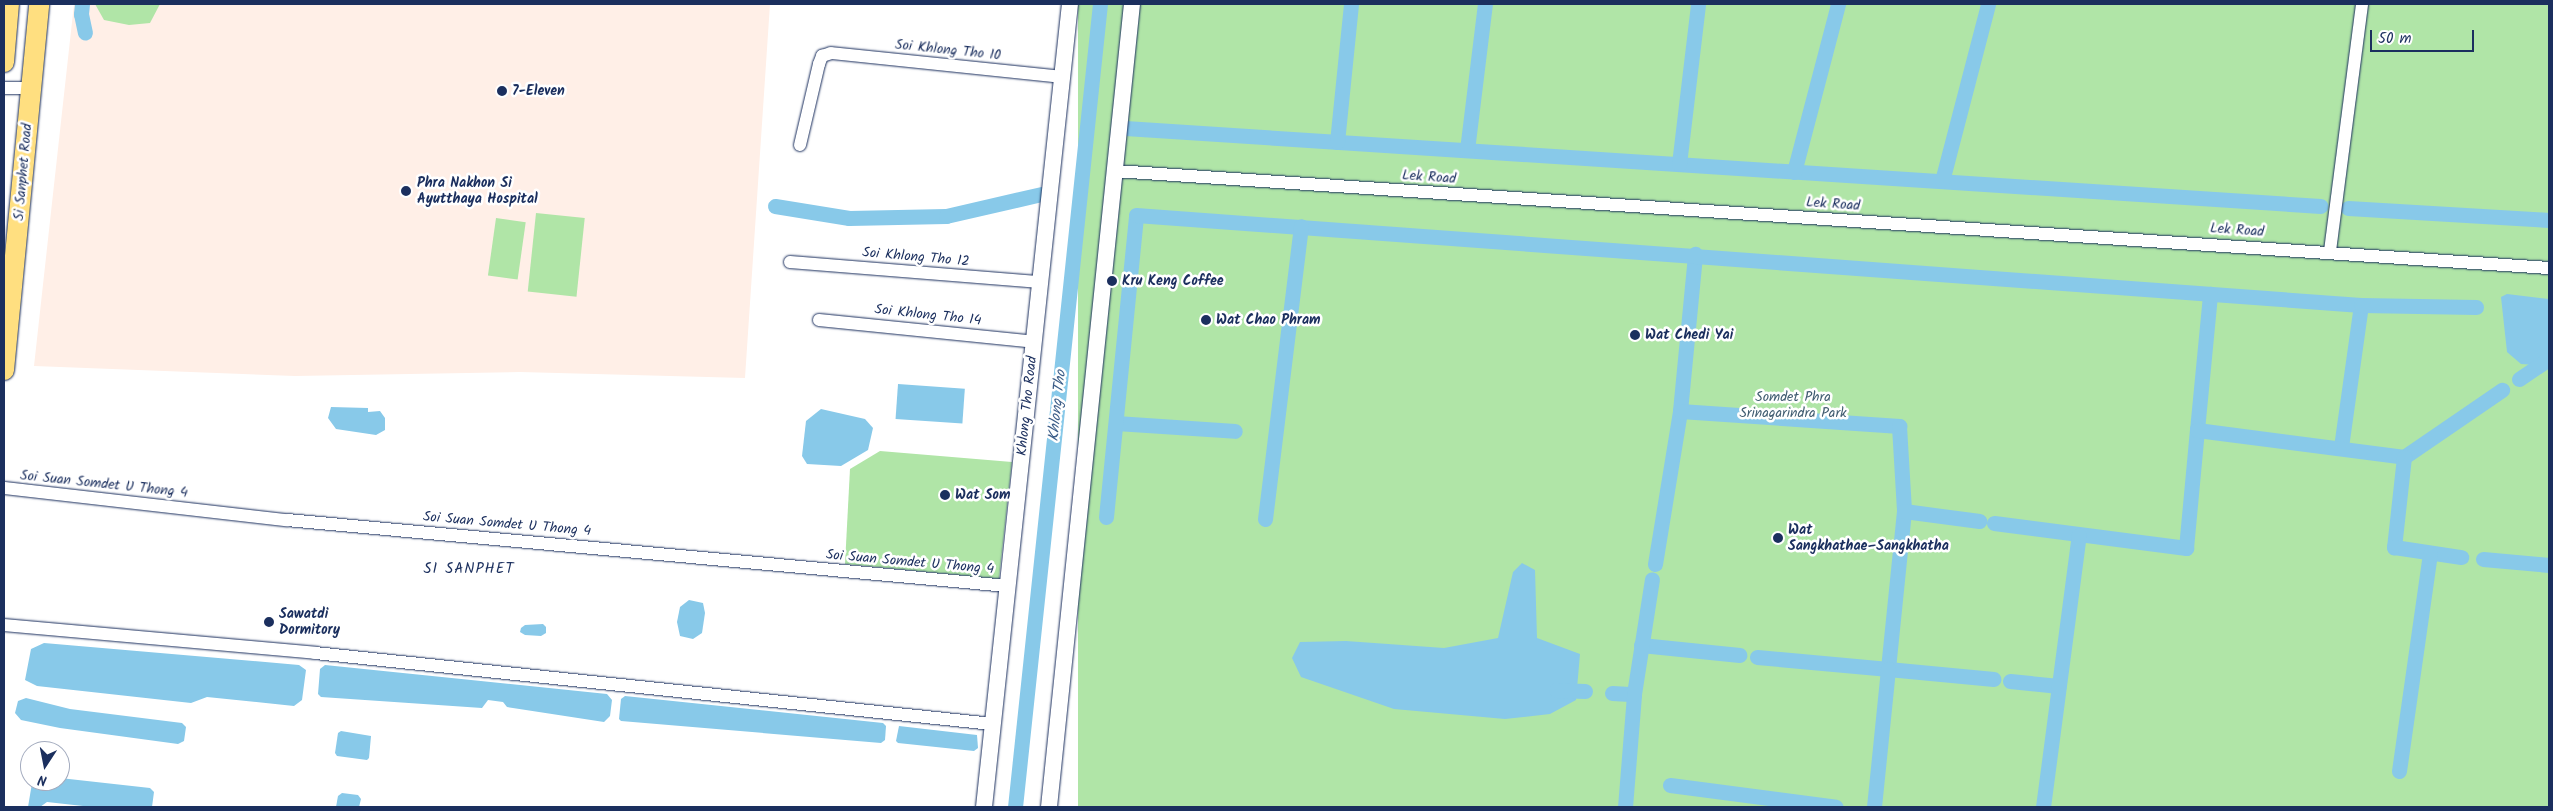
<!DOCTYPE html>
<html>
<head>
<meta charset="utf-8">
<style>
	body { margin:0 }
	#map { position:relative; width:2553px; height:811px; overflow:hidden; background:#fff; font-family:Kalam,sans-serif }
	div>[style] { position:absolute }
	.built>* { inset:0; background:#ffefe7 }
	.green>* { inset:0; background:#b0e5a7; transform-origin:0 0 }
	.water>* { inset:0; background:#88c9e9; transform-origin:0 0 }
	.canal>* { height:15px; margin:-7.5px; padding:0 7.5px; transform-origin:7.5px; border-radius:7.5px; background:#88c9e9 }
	.roads { filter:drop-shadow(0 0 1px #1b2f5e) drop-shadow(0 0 1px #1b2f5e) }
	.minor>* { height:12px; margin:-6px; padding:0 6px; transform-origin:6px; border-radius:6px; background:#fff }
	.tertiary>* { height:16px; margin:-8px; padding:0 8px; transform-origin:8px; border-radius:8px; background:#fff }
	.primary>* { height:20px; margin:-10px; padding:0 10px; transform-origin:10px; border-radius:10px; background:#ffdf80 }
	.dots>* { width:14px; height:14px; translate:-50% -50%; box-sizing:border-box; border:2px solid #fff; border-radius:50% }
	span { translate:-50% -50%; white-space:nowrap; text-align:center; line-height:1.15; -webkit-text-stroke:5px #fff; paint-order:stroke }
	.street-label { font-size:14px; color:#1b2f5e }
	.poi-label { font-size:14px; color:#1b2f5e; font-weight:700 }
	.left { translate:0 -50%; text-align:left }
	.park-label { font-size:14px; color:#405c70 }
	.water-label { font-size:15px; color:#3c5d88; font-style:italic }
	.neighbourhood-label { font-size:15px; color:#1b2f5e; letter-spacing:1px }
	.frame { position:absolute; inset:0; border:5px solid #1b2f5e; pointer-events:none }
	.north { position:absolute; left:20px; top:741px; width:50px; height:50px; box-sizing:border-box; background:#fff; border:1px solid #a4acbf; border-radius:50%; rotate:191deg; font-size:14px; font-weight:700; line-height:20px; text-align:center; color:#1b2f5e }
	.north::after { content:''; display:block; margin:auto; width:18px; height:22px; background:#1b2f5e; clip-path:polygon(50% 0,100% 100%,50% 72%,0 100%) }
	.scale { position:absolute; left:2370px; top:30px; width:104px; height:22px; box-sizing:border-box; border:2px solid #1b2f5e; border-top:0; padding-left:6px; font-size:15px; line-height:18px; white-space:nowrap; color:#1b2f5e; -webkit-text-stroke:4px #fff; paint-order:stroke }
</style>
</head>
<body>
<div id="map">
	<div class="built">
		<div style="clip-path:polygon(74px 4px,770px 4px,745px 378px,520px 372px,295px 376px,34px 366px)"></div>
	</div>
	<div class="green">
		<div style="clip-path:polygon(95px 4px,160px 4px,150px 23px,129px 25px,104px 20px)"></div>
		<div style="left:1078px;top:4px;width:1471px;height:807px"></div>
		<div style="left:536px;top:213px;width:49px;height:79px;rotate:6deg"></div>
		<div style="left:496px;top:218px;width:30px;height:58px;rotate:8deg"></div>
		<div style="clip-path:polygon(880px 451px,1012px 462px,999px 579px,845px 564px,850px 469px)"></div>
	</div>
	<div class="water">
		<div style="clip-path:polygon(2507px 294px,2549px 299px,2549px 366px,2521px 364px,2507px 352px,2501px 297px)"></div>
		<div style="left:898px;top:384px;width:67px;height:35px;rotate:4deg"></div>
		<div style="clip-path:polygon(331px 407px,368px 408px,368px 412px,380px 411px,385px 418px,385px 430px,376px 435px,336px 429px,328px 418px)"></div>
		<div style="clip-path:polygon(821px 409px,865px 419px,873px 428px,868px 450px,841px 466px,807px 464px,802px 456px,806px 421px)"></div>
		<div style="clip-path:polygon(1522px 563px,1535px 570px,1537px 638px,1580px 654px,1576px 700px,1550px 714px,1505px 719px,1394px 709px,1301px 677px,1292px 658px,1300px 642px,1346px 641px,1444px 648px,1498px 638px,1513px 572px)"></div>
		<div style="clip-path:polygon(689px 600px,703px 603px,705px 613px,702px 633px,693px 639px,680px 636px,677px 622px,680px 607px)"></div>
		<div style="clip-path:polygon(543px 624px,546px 627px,546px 633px,541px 636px,525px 635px,520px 632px,521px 628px,525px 625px)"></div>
		<div style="clip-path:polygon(44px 643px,299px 665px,306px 670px,302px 700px,294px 706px,207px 697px,191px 703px,37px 686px,25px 680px,31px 649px)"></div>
		<div style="clip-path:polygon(325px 665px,607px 694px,612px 700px,610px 716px,604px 722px,507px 707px,503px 702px,488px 700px,482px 708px,321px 697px,318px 694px,320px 669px)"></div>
		<div style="clip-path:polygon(625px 696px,883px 723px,886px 726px,885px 740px,881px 743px,621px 721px,619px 719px,621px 699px)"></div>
		<div style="clip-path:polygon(26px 698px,70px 709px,182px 723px,186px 727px,184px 741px,178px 744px,60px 728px,21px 720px,15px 713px,18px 701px)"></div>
		<div style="clip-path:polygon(899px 726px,977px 735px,978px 748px,974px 751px,898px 743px,896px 741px)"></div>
		<div style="clip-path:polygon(341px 731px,371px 736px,369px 758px,367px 760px,337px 756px,335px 753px,338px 733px)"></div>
		<div style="clip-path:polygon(60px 778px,150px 788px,154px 792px,152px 807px,92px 807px,47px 802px,40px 807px,28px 807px,32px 783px,36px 781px,60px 781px)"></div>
		<div style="clip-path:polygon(342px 793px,358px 795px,361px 799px,359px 807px,336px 807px,338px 796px)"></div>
	</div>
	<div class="canal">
		<div style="left:82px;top:4px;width:10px;rotate:96deg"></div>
		<div style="left:81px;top:14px;width:19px;rotate:78deg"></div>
		<div style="left:1125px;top:128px;width:1198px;rotate:3.73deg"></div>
		<div style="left:1337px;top:142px;width:139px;rotate:-84.2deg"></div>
		<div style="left:1467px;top:150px;width:147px;rotate:-83deg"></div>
		<div style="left:1679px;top:164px;width:161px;rotate:-83.2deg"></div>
		<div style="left:1794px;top:172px;width:174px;rotate:-75.3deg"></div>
		<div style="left:1942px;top:181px;width:183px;rotate:-75.4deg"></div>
		<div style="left:775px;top:206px;width:75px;rotate:9.2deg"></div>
		<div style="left:849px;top:218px;width:97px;rotate:-1.2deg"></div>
		<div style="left:946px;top:216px;width:98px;rotate:-13deg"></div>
		<div style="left:2348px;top:208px;width:201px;rotate:3.4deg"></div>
		<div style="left:2519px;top:379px;width:36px;rotate:-34deg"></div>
		<div style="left:1680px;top:411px;width:158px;rotate:-84.5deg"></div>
		<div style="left:1116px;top:423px;width:119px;rotate:3.8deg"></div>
		<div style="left:2197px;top:430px;width:137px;rotate:-84.5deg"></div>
		<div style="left:2341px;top:447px;width:143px;rotate:-82deg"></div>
		<div style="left:2404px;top:457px;width:119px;rotate:-34.4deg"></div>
		<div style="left:1904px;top:511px;width:159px;rotate:95.8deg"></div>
		<div style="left:1888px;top:669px;width:106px;rotate:5.4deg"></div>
		<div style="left:1106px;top:517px;width:303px;rotate:-84.3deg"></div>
		<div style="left:1136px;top:215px;width:1228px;rotate:4.2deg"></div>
		<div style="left:2361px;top:305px;width:115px;rotate:1deg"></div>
		<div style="left:1265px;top:519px;width:295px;rotate:-83deg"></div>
		<div style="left:1994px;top:523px;width:194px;rotate:7.4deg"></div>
		<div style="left:2186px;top:548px;width:119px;rotate:-84.7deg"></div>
		<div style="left:2197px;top:430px;width:209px;rotate:7.4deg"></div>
		<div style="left:2404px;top:457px;width:91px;rotate:96.3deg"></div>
		<div style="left:2394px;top:547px;width:68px;rotate:8.5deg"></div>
		<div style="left:2483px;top:559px;width:66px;rotate:5.2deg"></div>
		<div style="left:1655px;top:564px;width:155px;rotate:-80.7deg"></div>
		<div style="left:1680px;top:411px;width:220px;rotate:3.9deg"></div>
		<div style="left:1899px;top:426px;width:85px;rotate:86.6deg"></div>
		<div style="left:1904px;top:511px;width:76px;rotate:7.6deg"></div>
		<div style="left:1641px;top:645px;width:99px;rotate:5.8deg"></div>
		<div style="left:1757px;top:657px;width:132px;rotate:5.2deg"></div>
		<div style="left:1888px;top:669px;width:139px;rotate:95.8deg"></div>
		<div style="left:2010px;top:681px;width:49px;rotate:5.8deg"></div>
		<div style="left:1556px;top:690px;width:29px;rotate:2deg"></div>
		<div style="left:1612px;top:693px;width:22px;rotate:3deg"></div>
		<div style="left:2399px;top:771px;width:219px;rotate:-81.9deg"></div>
		<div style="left:1670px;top:785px;width:167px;rotate:7.5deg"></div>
		<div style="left:1015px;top:807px;width:807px;rotate:-83.96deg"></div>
		<div style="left:1625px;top:807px;width:113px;rotate:-85.4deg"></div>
		<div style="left:1634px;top:694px;width:116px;rotate:-81.1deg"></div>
		<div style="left:2043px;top:807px;width:274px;rotate:-82.5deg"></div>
	</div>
	<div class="roads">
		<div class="minor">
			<div style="left:4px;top:88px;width:27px"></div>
			<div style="left:800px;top:145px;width:83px;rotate:-76.8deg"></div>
			<div style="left:819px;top:64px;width:9px;rotate:-69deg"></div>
			<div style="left:822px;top:56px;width:9px;rotate:-18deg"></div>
			<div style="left:831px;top:53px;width:232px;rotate:5.9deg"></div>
			<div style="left:1115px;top:171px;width:1437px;rotate:3.87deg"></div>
			<div style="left:2330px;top:251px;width:249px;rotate:-82.6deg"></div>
			<div style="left:790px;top:262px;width:251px;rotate:4.6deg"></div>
			<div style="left:819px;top:320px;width:216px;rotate:5.8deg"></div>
			<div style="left:4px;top:488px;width:285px;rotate:6.5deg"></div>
			<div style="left:287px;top:520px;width:724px;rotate:5.23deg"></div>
			<div style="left:4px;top:625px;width:312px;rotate:5.1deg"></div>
			<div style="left:315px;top:653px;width:682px;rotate:5.98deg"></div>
		</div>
		<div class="tertiary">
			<div style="left:984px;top:807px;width:808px;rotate:-83.89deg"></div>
			<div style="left:1049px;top:807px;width:807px;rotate:-84.1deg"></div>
		</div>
		<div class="primary">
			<div style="left:4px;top:62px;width:58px;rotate:-85.1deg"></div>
			<div style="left:4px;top:370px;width:368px;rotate:-84.5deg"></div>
		</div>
	</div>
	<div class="dots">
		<div style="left:502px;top:91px;background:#1b2f5e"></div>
		<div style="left:406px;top:191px;background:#1b2f5e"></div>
		<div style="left:1112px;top:281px;background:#1b2f5e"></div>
		<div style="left:1206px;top:320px;background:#1b2f5e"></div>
		<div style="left:1635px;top:335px;background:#1b2f5e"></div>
		<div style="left:945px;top:495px;background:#1b2f5e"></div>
		<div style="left:1778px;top:538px;background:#1b2f5e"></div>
		<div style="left:269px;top:622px;background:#1b2f5e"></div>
	</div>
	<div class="street-label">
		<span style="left:948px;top:50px;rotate:6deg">Soi Khlong Tho 10</span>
		<span style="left:23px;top:172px;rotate:-85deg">Si Sanphet Road</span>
		<span style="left:1429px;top:177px;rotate:4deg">Lek Road</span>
		<span style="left:1833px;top:204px;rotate:4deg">Lek Road</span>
		<span style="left:2237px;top:230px;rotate:4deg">Lek Road</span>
		<span style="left:916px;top:257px;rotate:5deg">Soi Khlong Tho 12</span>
		<span style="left:928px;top:315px;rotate:6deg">Soi Khlong Tho 14</span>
		<span style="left:1027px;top:406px;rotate:-84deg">Khlong Tho Road</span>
		<span style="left:104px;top:484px;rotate:6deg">Soi Suan Somdet U Thong 4</span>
		<span style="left:507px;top:524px;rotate:5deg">Soi Suan Somdet U Thong 4</span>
		<span style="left:910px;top:562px;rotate:5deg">Soi Suan Somdet U Thong 4</span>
	</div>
	<div class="poi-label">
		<span class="left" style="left:512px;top:91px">7-Eleven</span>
		<span class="left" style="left:417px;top:191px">Phra Nakhon Si<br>Ayutthaya Hospital</span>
		<span class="left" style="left:1122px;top:281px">Kru Keng Coffee</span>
		<span class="left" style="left:1216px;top:320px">Wat Chao Phram</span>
		<span class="left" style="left:1645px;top:335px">Wat Chedi Yai</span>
		<span class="left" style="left:955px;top:495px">Wat Som</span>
		<span class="left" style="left:1788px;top:538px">Wat<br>Sangkhathae–Sangkhatha</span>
		<span class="left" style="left:279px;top:622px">Sawatdi<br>Dormitory</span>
	</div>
	<div class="park-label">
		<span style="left:1793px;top:405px">Somdet Phra<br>Srinagarindra Park</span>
	</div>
	<div class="water-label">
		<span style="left:1058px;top:406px;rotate:-84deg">Khlong Tho</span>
	</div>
	<div class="neighbourhood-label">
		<span style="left:469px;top:570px">SI SANPHET</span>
	</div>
	<div class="frame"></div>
	<div class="north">N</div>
	<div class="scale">50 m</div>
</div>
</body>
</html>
